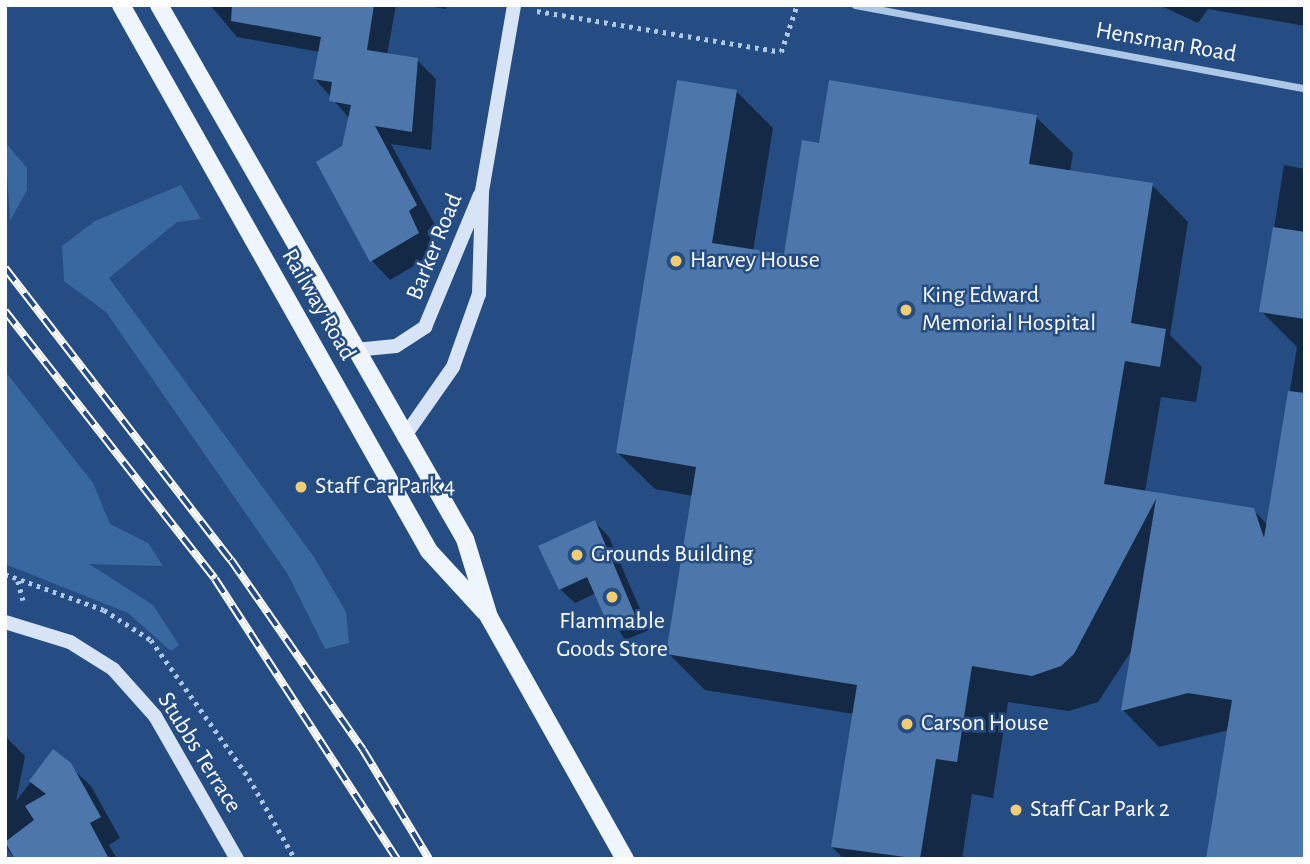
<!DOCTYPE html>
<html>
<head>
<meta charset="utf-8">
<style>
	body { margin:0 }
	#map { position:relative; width:1310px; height:864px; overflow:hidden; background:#254d83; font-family:"Alegreya Sans",sans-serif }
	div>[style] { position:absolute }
	.green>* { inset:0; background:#3967a0 }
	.shadow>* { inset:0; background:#0007 }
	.building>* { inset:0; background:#4d77ab }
	.path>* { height:4.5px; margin-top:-2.25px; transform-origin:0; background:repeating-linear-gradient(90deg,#adc7e7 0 3.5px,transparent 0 8.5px) }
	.street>* { height:7px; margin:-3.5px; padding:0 3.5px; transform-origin:3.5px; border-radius:3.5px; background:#adc7e7 }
	.secondary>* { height:14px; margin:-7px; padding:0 7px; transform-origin:7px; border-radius:7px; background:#d7e4f6 }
	.primary>* { height:18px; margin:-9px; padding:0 9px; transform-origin:9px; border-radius:9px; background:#eff5fd }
	.rail>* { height:8px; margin-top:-4px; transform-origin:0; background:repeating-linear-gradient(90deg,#254d83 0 16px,#fff 0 32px); box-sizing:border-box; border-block:2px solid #fff }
	.dots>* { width:19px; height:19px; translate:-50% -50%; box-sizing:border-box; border:4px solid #254d83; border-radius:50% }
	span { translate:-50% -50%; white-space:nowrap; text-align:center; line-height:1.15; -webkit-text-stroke:5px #254d83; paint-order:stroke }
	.street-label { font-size:24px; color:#fff }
	.poi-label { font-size:24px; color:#fff }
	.left { translate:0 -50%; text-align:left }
	.frame { position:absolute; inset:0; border:7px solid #fff; pointer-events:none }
</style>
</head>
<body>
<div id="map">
	<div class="green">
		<div style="clip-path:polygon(5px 142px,27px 168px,27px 190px,10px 221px)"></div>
		<div style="clip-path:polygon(181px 185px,201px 219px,177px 222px,109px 278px,314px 557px,346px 612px,349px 643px,325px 649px,287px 573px,106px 312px,64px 281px,62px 246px,95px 221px)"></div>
		<div style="clip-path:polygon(5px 371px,93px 483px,110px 524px,148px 543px,163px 566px,89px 564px,153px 605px,179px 645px,171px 651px,128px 613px,5px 564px)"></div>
	</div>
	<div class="shadow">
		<div style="clip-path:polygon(210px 5px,396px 5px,387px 55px,417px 60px,436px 79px,431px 150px,391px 144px,435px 225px,427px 231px,437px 252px,390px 280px,372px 261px,319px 162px,344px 148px,350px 119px,315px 79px,320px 52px,237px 37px)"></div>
		<div style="clip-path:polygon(423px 5px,446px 5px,446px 9px)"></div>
		<div style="clip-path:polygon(1159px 5px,1305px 5px,1305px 26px,1208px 9px,1198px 23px)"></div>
		<div style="clip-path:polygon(736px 91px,773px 128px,753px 251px,785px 256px,821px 145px,1036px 117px,1073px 153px,1070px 172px,1152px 185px,1188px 222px,1170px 335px,1202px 367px,1196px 402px,1161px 397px,1145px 492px,1253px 510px,1268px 525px,1297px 347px,1261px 311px,1284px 165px,1305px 169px,1305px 859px,1229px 730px,1159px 747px,1123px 710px,1132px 650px,1098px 702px,1069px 711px,1008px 702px,993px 798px,972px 794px,962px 859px,844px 859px,832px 847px,854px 714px,705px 690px,668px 653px,693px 496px,655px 489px,618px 453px)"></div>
		<div style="clip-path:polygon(595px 522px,609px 537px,649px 630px,625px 640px,596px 593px,575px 603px,560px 589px)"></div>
		<div style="clip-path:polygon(5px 736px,25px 756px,16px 801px,54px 752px,91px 786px,120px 838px,109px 845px,117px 859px,15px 859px,5px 846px)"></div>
	</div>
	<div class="building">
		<div style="clip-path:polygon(232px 5px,374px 5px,367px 50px,418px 58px,412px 132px,375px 126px,417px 205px,409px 211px,419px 233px,370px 262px,316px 162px,342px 146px,351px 105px,329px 101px,332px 82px,313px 79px,321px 37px,231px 21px)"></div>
		<div style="clip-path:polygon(677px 80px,737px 90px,712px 243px,784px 254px,802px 140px,819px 143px,829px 80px,1037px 115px,1029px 164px,1153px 183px,1131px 323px,1166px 329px,1160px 367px,1125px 361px,1104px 484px,1254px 508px,1264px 538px,1288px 391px,1305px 393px,1305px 859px,1206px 859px,1232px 700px,1188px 693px,1121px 711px,1156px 499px,1074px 654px,1061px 666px,1032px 676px,972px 666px,957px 762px,936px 759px,920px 859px,831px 847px,857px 685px,666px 654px,696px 467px,616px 453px)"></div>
		<div style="clip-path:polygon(1273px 227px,1305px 232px,1305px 319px,1259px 312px)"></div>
		<div style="clip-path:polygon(595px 520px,635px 615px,609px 627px,587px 577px,559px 590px,538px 546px)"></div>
		<div style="clip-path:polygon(53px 749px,71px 763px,101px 817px,90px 823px,109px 859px,15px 859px,5px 842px,34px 820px,25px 806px,46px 794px,29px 781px)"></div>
	</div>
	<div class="path">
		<div style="left:537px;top:11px;width:247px;rotate:9.5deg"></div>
		<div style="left:781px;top:52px;width:50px;rotate:-71.2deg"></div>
		<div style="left:5px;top:574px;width:105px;rotate:20deg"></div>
		<div style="left:104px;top:610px;width:56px;rotate:32.6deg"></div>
		<div style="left:151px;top:640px;width:169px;rotate:54.6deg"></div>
		<div style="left:249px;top:778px;width:93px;rotate:60.4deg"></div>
		<div style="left:18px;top:581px;width:20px;rotate:75deg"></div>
	</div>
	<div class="street">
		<div style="left:855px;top:5px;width:458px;rotate:10.5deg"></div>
	</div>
	<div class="secondary">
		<div style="left:355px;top:350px;width:41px;rotate:-5.6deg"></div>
		<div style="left:396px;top:346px;width:35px;rotate:-33deg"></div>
		<div style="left:425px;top:327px;width:143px;rotate:-67.4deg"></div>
		<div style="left:404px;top:437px;width:85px;rotate:-55deg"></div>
		<div style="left:453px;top:367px;width:77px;rotate:-70.4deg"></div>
		<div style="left:479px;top:294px;width:103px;rotate:-88.3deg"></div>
		<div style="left:482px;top:191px;width:189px;rotate:-80.2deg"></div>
		<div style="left:5px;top:622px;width:68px;rotate:17.1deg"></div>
		<div style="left:70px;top:642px;width:51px;rotate:32.1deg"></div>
		<div style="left:113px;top:669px;width:63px;rotate:48.2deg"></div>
		<div style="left:155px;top:716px;width:165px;rotate:60.2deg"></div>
	</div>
	<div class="primary">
		<div style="left:121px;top:5px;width:627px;rotate:60.57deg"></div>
		<div style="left:429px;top:551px;width:83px;rotate:47.4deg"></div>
		<div style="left:159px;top:5px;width:615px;rotate:60.19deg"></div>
		<div style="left:465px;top:539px;width:82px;rotate:72.9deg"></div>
		<div style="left:489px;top:617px;width:278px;rotate:60.7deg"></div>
	</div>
	<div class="rail">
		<div style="left:5px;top:268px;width:369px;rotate:52.3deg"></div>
		<div style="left:231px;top:560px;width:231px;rotate:55.2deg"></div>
		<div style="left:363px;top:750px;width:127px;rotate:58.8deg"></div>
		<div style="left:5px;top:311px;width:340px;rotate:51.9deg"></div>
		<div style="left:215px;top:579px;width:334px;rotate:57deg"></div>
	</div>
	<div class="dots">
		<div style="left:676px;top:261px;background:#f1cd72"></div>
		<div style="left:906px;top:310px;background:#f1cd72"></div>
		<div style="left:301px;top:487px;background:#f1cd72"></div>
		<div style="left:577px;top:555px;background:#f1cd72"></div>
		<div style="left:612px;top:597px;background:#f1cd72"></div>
		<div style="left:907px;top:724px;background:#f1cd72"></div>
		<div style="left:1016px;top:810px;background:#f1cd72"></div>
	</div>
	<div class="street-label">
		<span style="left:1166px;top:43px;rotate:10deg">Hensman Road</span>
		<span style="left:435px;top:247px;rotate:-68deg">Barker Road</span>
		<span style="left:318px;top:305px;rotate:60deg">Railway Road</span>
		<span style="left:199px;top:753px;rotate:58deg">Stubbs Terrace</span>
	</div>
	<div class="poi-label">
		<span class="left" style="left:690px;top:261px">Harvey House</span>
		<span class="left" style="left:922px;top:310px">King Edward<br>Memorial Hospital</span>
		<span class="left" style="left:315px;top:487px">Staff Car Park 4</span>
		<span class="left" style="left:591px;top:555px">Grounds Building</span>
		<span style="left:612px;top:636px">Flammable<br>Goods Store</span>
		<span class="left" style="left:921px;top:724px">Carson House</span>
		<span class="left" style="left:1030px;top:810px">Staff Car Park 2</span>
	</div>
	<div class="frame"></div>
</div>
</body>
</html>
